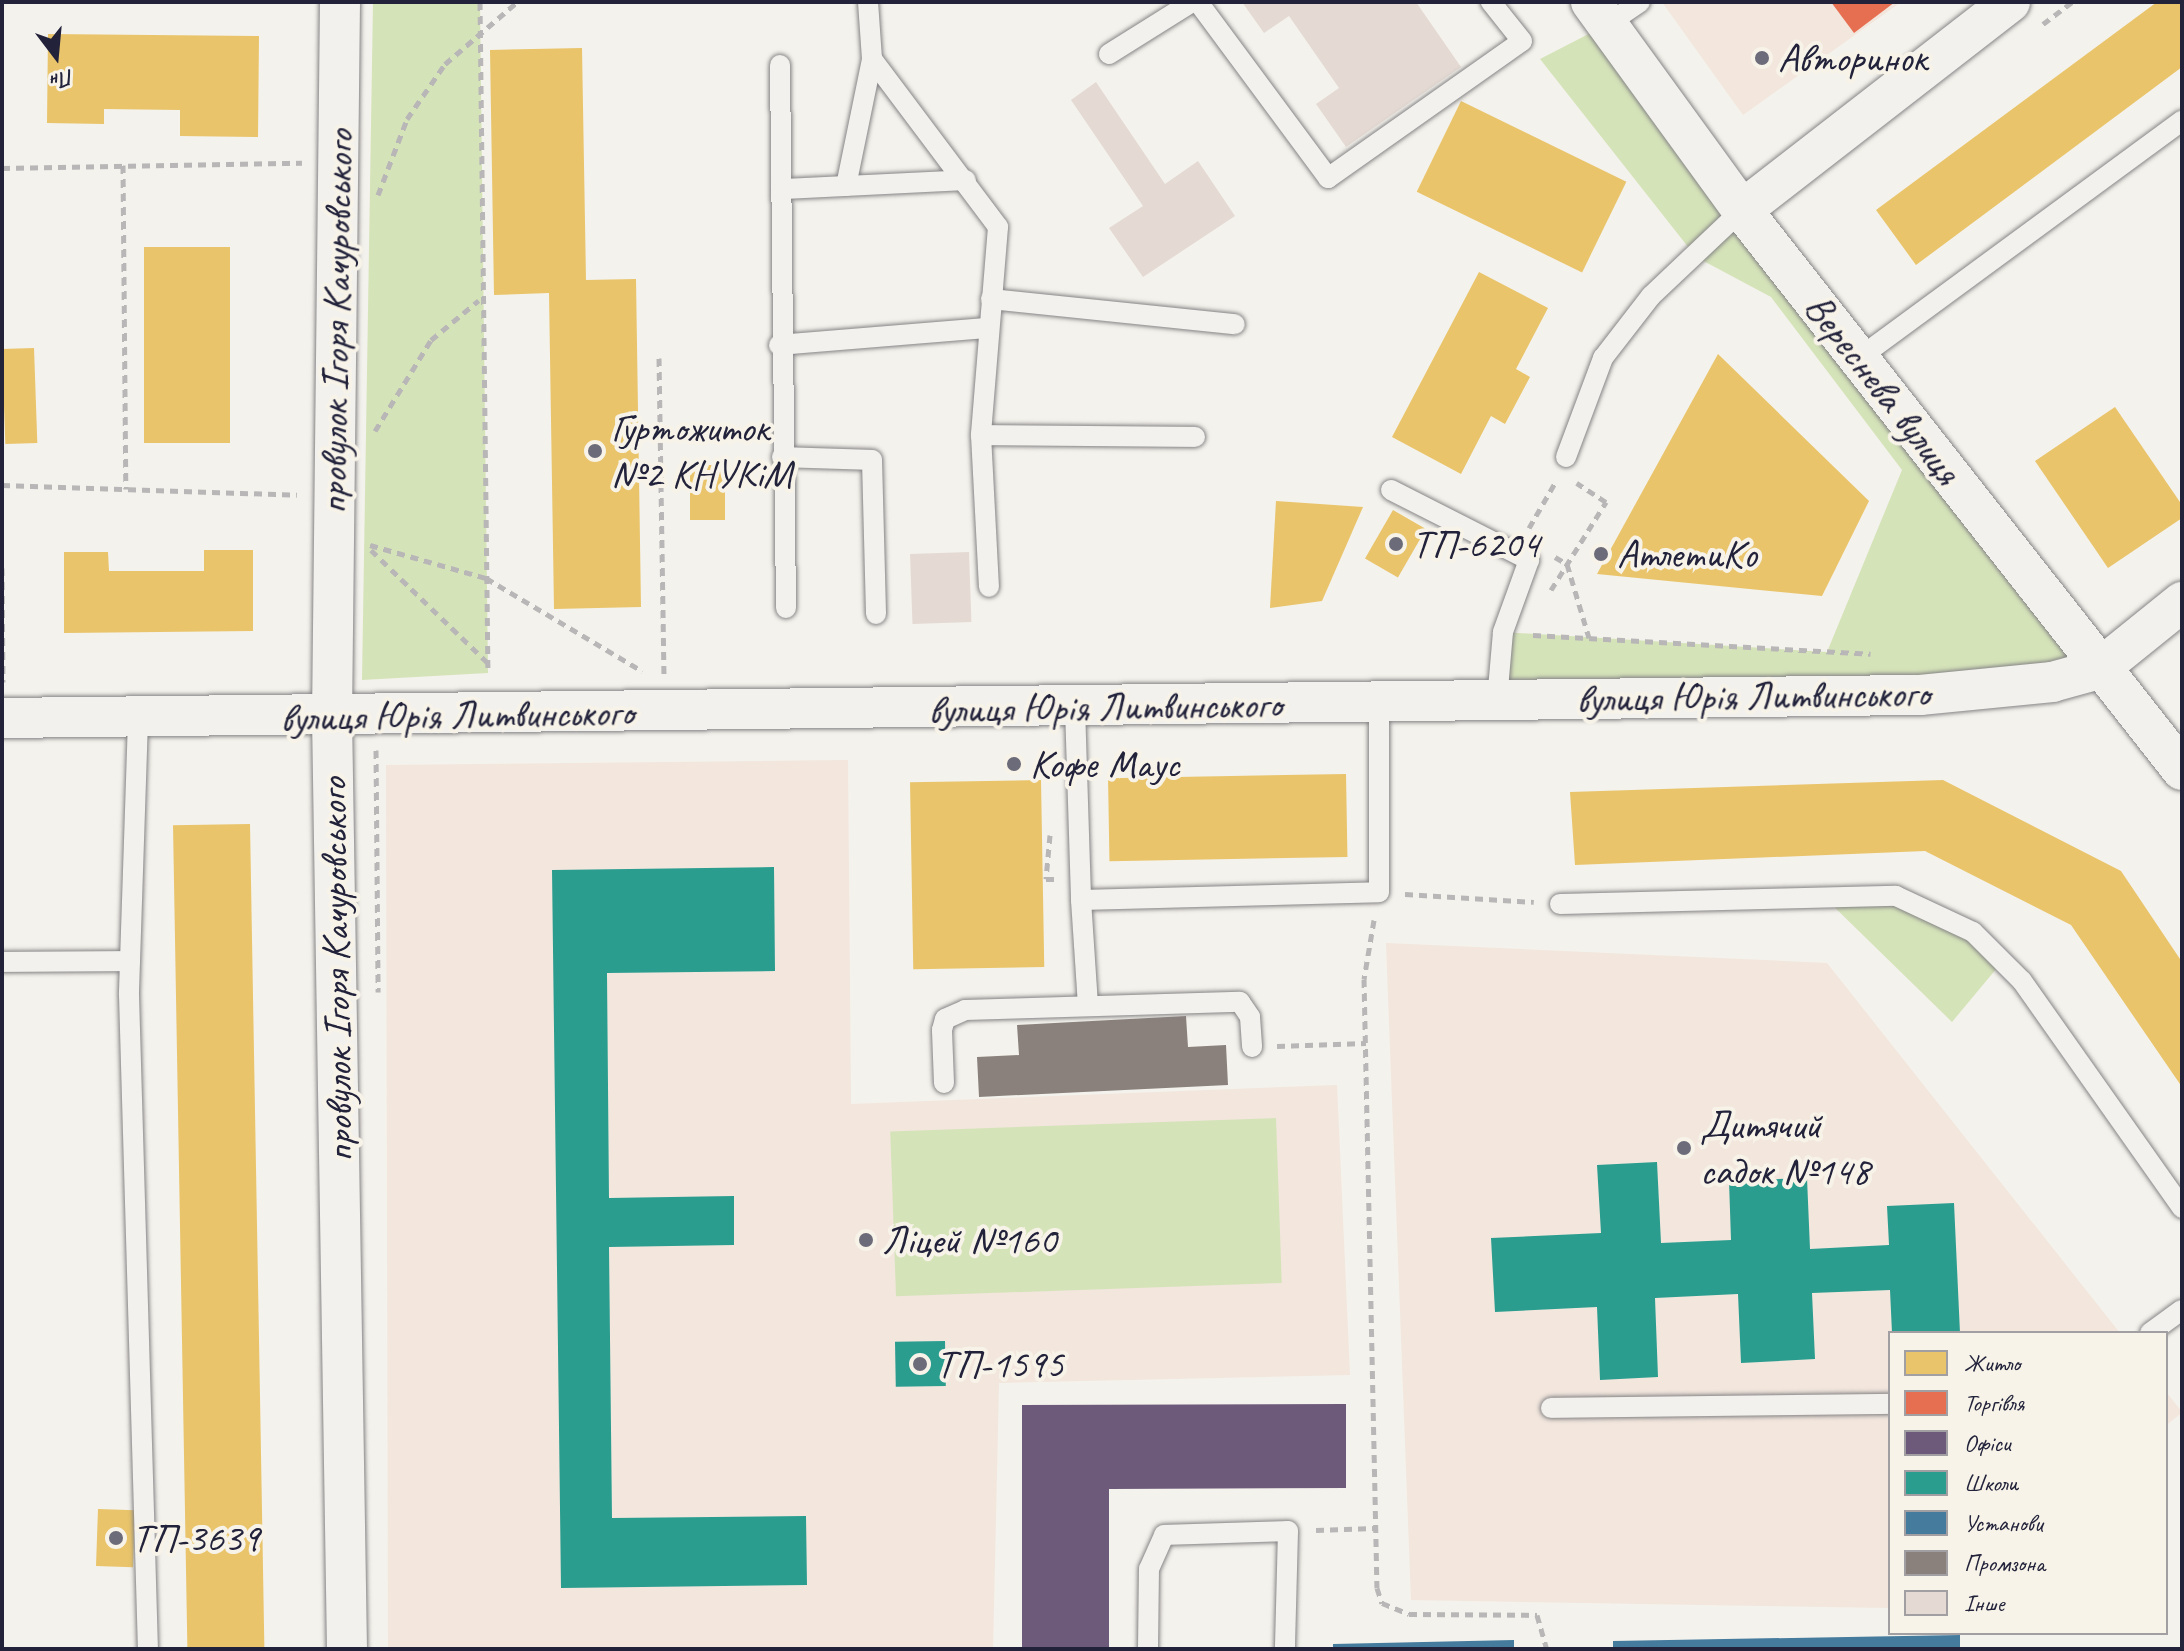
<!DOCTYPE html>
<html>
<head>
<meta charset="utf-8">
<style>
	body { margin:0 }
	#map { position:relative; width:2184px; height:1651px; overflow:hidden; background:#f4f2ec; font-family:Caveat,sans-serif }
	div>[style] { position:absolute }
	.built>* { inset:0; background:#f2e6dd; transform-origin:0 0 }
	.green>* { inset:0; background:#d5e3b9; transform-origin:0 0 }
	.homes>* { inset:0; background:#e9c46a; transform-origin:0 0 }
	.shops>* { inset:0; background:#e76f51 }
	.offices>* { inset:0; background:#6d597a }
	.schools>* { inset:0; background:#2a9d8f; transform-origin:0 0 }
	.public>* { inset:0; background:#457b9d }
	.industry>* { inset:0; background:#8a817c }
	.building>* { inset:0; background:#e4d9d3; transform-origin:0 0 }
	.path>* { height:5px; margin-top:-2.5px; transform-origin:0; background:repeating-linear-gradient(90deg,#b8b6b6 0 8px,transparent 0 14px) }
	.roads { filter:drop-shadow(0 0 2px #858486) drop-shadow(0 0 2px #858486) }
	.lane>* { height:20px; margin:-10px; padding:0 10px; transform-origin:10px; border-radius:10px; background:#f2f1ed }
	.street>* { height:40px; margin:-20px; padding:0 20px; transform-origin:20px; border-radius:20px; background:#f2f1ed }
	.dots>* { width:22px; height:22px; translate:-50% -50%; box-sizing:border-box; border:4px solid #f7f3e8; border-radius:50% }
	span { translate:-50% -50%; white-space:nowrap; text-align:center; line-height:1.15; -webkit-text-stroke:8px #f7f3e8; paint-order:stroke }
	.poi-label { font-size:40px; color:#22223b }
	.left { translate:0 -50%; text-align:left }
	.street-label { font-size:40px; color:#22223b }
	.frame { position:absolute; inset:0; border:4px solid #22223b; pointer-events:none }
	.legend { position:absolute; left:1888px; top:1331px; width:280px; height:304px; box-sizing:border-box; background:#f7f3e8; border:2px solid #a29fa3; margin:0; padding:10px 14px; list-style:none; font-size:24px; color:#22223b }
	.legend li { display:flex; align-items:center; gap:16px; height:40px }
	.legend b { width:40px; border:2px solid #a29fa3 }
	.north { position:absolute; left:16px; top:16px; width:80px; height:80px; -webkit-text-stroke:6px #f7f3e8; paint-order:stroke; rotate:164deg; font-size:22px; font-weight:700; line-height:32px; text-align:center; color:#22223b }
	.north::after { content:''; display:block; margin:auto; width:28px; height:36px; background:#22223b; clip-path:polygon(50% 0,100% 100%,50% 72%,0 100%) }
</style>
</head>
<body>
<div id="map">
	<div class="built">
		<div style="clip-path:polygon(1662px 2px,1901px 2px,1743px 115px)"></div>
		<div style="clip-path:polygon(848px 760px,851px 1104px,1337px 1085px,1350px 1375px,999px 1383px,993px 1649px,388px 1649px,386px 765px)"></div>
		<div style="clip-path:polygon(1386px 943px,1827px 963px,2120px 1333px,1890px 1333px,1890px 1608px,1411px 1600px)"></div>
		<div style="left:2166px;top:1392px;width:26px;height:221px;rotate:51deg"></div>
	</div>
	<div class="green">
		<div style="clip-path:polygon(373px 2px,480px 2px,488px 673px,362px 680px)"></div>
		<div style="clip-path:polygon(1606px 25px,2099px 669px,1497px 701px,1503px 632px,1827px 652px,1902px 470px,1771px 297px,1696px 257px,1540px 59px)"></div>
		<div style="clip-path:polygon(1896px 896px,2002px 962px,1952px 1022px,1826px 899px)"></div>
		<div style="left:1276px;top:1118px;width:165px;height:386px;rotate:88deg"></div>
	</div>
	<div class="homes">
		<div style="clip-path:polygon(2157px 2px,2182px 2px,2182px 67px,1916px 265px,1876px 210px)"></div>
		<div style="clip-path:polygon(48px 34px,259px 36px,258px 137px,180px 136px,180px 110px,104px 109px,104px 124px,47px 123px)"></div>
		<div style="clip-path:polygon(582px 48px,586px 280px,636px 279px,641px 607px,554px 609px,549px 293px,494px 295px,490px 50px)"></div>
		<div style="left:1461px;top:101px;width:184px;height:101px;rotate:26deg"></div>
		<div style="left:144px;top:247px;width:86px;height:196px"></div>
		<div style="clip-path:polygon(1479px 272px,1548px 308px,1516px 369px,1530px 377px,1505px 424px,1491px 416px,1461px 474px,1392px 437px)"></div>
		<div style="left:34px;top:348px;width:95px;height:32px;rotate:88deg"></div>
		<div style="clip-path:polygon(1718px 354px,1869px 501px,1822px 596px,1597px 574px)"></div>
		<div style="clip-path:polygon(2115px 407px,2182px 505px,2182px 518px,2108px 568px,2035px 461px)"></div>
		<div style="left:690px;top:465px;width:35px;height:55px"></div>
		<div style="clip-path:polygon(1276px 501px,1363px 507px,1322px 601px,1270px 608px)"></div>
		<div style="left:1393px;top:510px;width:38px;height:56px;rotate:30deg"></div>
		<div style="clip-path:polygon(204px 550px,253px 550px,253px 631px,64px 633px,64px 552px,108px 552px,109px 571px,204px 571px)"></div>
		<div style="left:1346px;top:774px;width:83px;height:238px;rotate:89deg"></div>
		<div style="left:1041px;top:780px;width:187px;height:131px;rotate:89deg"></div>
		<div style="clip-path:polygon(1943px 780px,2121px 871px,2182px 962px,2182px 1087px,2071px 925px,1925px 851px,1575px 865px,1570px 792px)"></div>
		<div style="left:250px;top:824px;width:825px;height:77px;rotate:89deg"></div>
		<div style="left:98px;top:1509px;width:37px;height:57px;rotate:2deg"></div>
	</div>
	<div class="shops">
		<div style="clip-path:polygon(1831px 2px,1895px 2px,1854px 33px)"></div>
	</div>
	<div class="offices">
		<div style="clip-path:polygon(1346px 1404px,1346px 1488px,1109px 1489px,1109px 1649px,1022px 1649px,1022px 1405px)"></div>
	</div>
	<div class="schools">
		<div style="clip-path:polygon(774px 867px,775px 971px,607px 973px,609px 1198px,734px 1196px,734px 1245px,609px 1247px,612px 1518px,806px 1516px,807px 1585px,561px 1588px,552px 870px)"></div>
		<div style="clip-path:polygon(1657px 1162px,1661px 1243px,1731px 1240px,1729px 1181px,1807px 1178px,1810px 1249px,1889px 1245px,1887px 1206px,1954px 1203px,1960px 1333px,1892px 1333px,1890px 1290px,1812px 1293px,1815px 1359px,1741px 1363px,1738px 1294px,1655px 1298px,1658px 1377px,1600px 1380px,1597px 1307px,1495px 1312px,1491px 1238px,1601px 1233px,1597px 1165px)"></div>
		<div style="left:945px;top:1341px;width:45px;height:50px;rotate:89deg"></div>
	</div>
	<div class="public">
		<div style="clip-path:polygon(1960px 1635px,1960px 1649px,1613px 1649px,1613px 1641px)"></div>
		<div style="clip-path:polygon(1514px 1640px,1514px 1649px,1333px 1649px,1333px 1644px)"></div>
	</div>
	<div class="industry">
		<div style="clip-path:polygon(1186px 1016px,1188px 1047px,1226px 1045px,1228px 1085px,979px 1097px,977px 1057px,1019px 1055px,1017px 1025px)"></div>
	</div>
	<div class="building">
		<div style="clip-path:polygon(1242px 2px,1416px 2px,1461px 67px,1346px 147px,1316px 104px,1339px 88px,1289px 16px,1264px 33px)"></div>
		<div style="clip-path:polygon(1096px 82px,1165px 184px,1198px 161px,1235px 216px,1143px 277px,1109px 228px,1143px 206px,1071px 100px)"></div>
		<div style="left:969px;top:552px;width:70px;height:59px;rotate:88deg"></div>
	</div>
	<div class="path">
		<div style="left:480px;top:2px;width:671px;rotate:89.32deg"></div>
		<div style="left:2043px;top:24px;width:36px;rotate:-37deg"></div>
		<div style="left:123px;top:165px;width:324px;rotate:89.5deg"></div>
		<div style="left:2px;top:168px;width:300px;rotate:-1deg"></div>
		<div style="left:378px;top:195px;width:81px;rotate:-69.1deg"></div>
		<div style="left:407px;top:119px;width:67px;rotate:-55.4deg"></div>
		<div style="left:445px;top:64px;width:95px;rotate:-40.7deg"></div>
		<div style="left:659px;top:358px;width:316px;rotate:89.1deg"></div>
		<div style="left:375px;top:431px;width:107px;rotate:-58.4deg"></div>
		<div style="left:431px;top:340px;width:62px;rotate:-39.8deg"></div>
		<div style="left:2px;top:485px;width:295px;rotate:1.9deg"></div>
		<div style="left:1529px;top:528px;width:54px;rotate:-60.1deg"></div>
		<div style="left:370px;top:545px;width:121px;rotate:15.9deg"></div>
		<div style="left:486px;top:578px;width:182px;rotate:30.8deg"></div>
		<div style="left:371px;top:550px;width:163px;rotate:44deg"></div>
		<div style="left:1555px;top:557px;width:14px;rotate:30deg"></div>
		<div style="left:1567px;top:564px;width:77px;rotate:73.4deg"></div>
		<div style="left:2px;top:568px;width:114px;rotate:89.5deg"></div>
		<div style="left:1551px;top:590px;width:104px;rotate:-58deg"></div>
		<div style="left:1606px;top:502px;width:35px;rotate:-147deg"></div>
		<div style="left:1533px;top:635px;width:338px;rotate:3.2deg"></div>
		<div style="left:376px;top:750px;width:242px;rotate:89.5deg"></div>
		<div style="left:1050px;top:835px;width:44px;rotate:95.2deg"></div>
		<div style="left:1046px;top:879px;width:9px"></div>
		<div style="left:1405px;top:894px;width:129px;rotate:3.5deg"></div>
		<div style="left:1374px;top:920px;width:60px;rotate:99.6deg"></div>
		<div style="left:1364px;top:979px;width:609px;rotate:88.78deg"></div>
		<div style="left:1377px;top:1588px;width:16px;rotate:72deg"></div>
		<div style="left:1382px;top:1603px;width:29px;rotate:22deg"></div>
		<div style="left:1409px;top:1614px;width:128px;rotate:0.4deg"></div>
		<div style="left:1537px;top:1615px;width:35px;rotate:74deg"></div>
		<div style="left:1277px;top:1046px;width:89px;rotate:-1.9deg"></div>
		<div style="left:1316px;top:1530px;width:59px;rotate:-1.9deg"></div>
	</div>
	<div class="roads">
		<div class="lane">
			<div style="left:1198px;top:2px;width:219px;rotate:53.5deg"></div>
			<div style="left:1328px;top:178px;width:237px;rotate:-35.2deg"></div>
			<div style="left:1522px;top:41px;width:50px;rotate:-128.5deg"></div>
			<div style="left:1606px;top:25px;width:41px;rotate:-34.1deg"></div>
			<div style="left:1109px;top:54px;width:98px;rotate:-32.1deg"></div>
			<div style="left:872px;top:59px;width:210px;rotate:53.1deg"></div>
			<div style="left:998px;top:227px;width:209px;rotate:94.7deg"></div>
			<div style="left:981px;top:435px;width:214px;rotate:0.5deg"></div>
			<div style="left:780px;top:65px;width:543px;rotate:89.37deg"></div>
			<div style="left:846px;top:186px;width:130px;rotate:-78.4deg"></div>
			<div style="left:872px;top:59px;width:57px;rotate:-94deg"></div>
			<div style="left:784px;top:189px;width:182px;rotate:-2.8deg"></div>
			<div style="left:991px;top:299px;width:245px;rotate:5.9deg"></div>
			<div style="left:779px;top:345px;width:210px;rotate:-4.7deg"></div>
			<div style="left:1859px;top:358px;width:401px;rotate:-36.3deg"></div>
			<div style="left:981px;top:435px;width:152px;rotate:87deg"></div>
			<div style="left:782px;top:457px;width:90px;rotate:1.9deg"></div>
			<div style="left:872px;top:460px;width:154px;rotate:88.5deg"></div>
			<div style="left:1566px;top:457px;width:106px;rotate:-69.5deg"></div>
			<div style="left:1603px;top:358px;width:78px;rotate:-52.3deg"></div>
			<div style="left:1651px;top:296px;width:125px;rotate:-43.4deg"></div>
			<div style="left:1391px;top:490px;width:155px;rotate:26.9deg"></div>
			<div style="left:1529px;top:560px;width:77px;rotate:109.9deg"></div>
			<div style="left:1503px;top:632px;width:69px;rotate:95deg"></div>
			<div style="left:1075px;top:707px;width:193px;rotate:88.2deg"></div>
			<div style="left:1081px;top:900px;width:298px;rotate:-1.5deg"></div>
			<div style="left:1379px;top:892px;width:189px;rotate:-90deg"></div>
			<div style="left:138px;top:720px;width:275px;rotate:91.9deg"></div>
			<div style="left:129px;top:995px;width:654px;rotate:88.34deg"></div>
			<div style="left:1081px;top:900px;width:105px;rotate:86.2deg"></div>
			<div style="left:1560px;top:904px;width:336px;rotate:-1.4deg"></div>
			<div style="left:1896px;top:896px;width:85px;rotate:25.1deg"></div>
			<div style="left:1973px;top:932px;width:69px;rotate:45deg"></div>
			<div style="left:2022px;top:981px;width:278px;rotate:54.8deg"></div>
			<div style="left:2px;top:962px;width:128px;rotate:-0.4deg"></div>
			<div style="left:944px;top:1083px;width:53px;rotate:-92.2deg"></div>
			<div style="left:942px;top:1030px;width:11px;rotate:-75deg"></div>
			<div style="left:945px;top:1019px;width:22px;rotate:-24deg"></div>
			<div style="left:965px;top:1010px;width:275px;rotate:-1.7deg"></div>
			<div style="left:1240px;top:1002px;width:18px;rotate:56deg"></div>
			<div style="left:1250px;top:1017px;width:30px;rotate:86deg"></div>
			<div style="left:2150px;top:1333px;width:39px;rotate:-36deg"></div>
			<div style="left:1551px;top:1408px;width:339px;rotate:-0.7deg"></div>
			<div style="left:1148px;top:1649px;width:80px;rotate:-89.3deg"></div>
			<div style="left:1149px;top:1569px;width:37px;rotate:-66deg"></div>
			<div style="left:1164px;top:1535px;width:124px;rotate:-1.8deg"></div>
			<div style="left:1288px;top:1531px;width:118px;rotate:91.5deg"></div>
		</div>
		<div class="street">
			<div style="left:340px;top:2px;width:714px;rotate:90.64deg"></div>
			<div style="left:332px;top:716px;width:933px;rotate:89.08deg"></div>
			<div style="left:1591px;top:2px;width:257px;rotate:54deg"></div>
			<div style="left:1742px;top:210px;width:712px;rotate:51.84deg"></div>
			<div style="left:1742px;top:210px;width:339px;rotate:-37.8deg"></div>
			<div style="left:2px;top:718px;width:1918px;rotate:-0.69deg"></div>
			<div style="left:1920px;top:695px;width:133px;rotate:-5.6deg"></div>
			<div style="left:2052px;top:682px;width:49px;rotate:-15.5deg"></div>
			<div style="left:2099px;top:669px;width:107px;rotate:-38.9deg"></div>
		</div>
	</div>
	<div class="dots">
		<div style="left:1762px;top:58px;background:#6c6b79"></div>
		<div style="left:595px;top:451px;background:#6c6b79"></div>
		<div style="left:1396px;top:544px;background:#6c6b79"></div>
		<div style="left:1601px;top:554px;background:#6c6b79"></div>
		<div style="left:1014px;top:764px;background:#6c6b79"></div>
		<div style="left:1684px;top:1148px;background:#6c6b79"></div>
		<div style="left:866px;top:1240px;background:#6c6b79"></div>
		<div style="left:920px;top:1364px;background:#6c6b79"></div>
		<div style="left:116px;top:1538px;background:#6c6b79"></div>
	</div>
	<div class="poi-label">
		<span class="left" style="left:1778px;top:58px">Авторинок</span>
		<span class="left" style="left:611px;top:451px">Гуртожиток<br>№2 КНУКіМ</span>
		<span class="left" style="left:1412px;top:544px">ТП-6204</span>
		<span class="left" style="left:1617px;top:554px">АтлетиКо</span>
		<span class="left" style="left:1030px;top:764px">Кофе Маус</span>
		<span class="left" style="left:1700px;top:1148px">Дитячий<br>садок №148</span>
		<span class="left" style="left:882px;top:1240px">Ліцей №160</span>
		<span class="left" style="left:936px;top:1364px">ТП-1595</span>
		<span class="left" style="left:132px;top:1538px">ТП-3639</span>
	</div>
	<div class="street-label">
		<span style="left:336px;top:322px;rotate:-89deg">провулок Ігоря Качуровського</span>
		<span style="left:1883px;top:389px;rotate:52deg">Вереснева вулиця</span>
		<span style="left:1753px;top:696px;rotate:-1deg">вулиця Юрія Литвинського</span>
		<span style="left:1105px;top:707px;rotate:-1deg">вулиця Юрія Литвинського</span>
		<span style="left:457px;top:715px;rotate:-1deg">вулиця Юрія Литвинського</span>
		<span style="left:336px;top:970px;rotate:-91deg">провулок Ігоря Качуровського</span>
	</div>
	<div class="frame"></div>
	<ul class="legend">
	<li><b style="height:22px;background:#e9c46a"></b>Житло</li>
	<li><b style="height:22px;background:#e76f51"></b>Торгівля</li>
	<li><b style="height:22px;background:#6d597a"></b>Офіси</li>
	<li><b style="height:22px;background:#2a9d8f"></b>Школи</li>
	<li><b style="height:22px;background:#457b9d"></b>Установи</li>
	<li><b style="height:22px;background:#8a817c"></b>Промзона</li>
	<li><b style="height:22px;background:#e4d9d3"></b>Інше</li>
	</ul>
	<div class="north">Пн</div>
</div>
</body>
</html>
